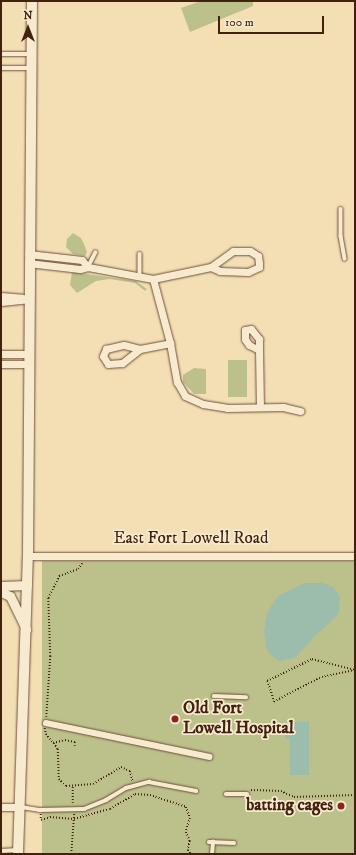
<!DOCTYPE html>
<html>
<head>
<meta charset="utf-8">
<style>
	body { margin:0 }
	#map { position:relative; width:356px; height:855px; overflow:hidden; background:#f4dfb5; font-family:"IM FELL DW Pica",serif }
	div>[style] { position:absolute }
	.green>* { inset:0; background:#bcc18c; transform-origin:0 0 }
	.water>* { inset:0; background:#9cbdac }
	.path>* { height:1.5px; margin-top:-0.75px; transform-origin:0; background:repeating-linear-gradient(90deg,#42210e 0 1px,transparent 0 3px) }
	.roads { filter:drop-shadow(0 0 1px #6e5038) drop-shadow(0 0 1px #6e5038) }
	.service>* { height:3.5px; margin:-1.75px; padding:0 1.75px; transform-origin:1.75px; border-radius:1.75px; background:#f8eacf }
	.pedestrian>* { height:5.5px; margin:-2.75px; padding:0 2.75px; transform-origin:2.75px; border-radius:2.75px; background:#f8eacf }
	.minor>* { height:7px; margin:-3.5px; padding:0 3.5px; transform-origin:3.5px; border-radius:3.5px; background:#f8eacf }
	.tertiary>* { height:9px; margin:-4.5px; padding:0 4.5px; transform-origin:4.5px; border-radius:4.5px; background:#f8eacf }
	.secondary>* { height:10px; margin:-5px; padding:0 5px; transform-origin:5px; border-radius:5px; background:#f8eacf }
	.dots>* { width:11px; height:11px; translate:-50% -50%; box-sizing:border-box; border:2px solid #f8eacf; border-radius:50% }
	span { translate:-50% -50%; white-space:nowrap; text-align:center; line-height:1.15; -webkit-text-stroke:3.5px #f8eacf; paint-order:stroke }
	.street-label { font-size:17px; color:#42210e }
	.poi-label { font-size:17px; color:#42210e; font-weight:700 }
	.left { translate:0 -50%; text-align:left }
	.right { translate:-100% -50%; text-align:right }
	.frame { position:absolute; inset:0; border:2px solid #42210e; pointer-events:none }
	.north { position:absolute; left:8px; top:8px; width:40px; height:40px; -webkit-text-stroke:3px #f8eacf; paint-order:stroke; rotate:0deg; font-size:11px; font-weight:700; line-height:16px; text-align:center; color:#42210e }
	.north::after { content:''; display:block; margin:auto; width:14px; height:18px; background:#42210e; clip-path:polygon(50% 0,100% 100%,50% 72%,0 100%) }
	.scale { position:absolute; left:218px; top:16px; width:106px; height:18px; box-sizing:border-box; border:2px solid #42210e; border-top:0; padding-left:5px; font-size:12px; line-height:14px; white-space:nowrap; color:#42210e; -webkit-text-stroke:3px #f8eacf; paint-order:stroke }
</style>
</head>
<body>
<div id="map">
	<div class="green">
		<div style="clip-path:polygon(201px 1px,253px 1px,253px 6px,190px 32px,181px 8px)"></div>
		<div style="clip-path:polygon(73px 233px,81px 238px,84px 244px,87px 252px,85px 256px,73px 254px,66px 247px,67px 239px)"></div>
		<div style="clip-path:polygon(72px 272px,136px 281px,147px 289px,145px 291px,135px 283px,110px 279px,96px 281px,77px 293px,70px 285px)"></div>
		<div style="left:228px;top:360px;width:19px;height:37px"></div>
		<div style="clip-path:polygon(194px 368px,206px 369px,206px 394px,194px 394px,183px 382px,183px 375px)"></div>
		<div style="left:355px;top:561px;width:293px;height:313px;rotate:90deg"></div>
	</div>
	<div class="water">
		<div style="clip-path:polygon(304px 583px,323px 583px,333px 587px,340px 597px,339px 610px,337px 616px,317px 634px,295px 658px,278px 661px,269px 653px,266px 647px,264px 631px,267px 613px,278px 596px)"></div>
		<div style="clip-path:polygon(285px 722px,309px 722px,309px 775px,290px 775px,290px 739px,285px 738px)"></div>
	</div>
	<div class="path">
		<div style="left:352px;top:671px;width:33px;rotate:168deg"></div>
		<div style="left:320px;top:678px;width:52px;rotate:152.4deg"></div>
		<div style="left:274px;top:702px;width:22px;rotate:-108deg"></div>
		<div style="left:267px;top:681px;width:50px;rotate:-26.1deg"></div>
		<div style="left:312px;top:659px;width:44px;rotate:14.3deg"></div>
		<div style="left:46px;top:717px;width:61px;rotate:-86.2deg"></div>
		<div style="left:50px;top:656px;width:58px;rotate:-92deg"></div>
		<div style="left:48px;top:598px;width:25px;rotate:-63deg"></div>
		<div style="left:59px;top:576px;width:20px;rotate:-20deg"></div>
		<div style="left:78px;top:569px;width:7px;rotate:-56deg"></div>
		<div style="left:45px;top:728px;width:6px;rotate:81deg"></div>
		<div style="left:46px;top:734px;width:19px;rotate:51deg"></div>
		<div style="left:58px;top:749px;width:30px;rotate:88deg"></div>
		<div style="left:59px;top:779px;width:10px;rotate:45deg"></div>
		<div style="left:66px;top:786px;width:27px;rotate:-4deg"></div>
		<div style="left:93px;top:784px;width:33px;rotate:-31deg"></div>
		<div style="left:121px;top:767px;width:10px;rotate:24deg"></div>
		<div style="left:130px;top:771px;width:11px;rotate:75deg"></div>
		<div style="left:53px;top:743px;width:12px;rotate:-14deg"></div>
		<div style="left:65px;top:740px;width:10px;rotate:11deg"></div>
		<div style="left:75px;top:742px;width:4px;rotate:90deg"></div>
		<div style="left:73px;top:787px;width:16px;rotate:90deg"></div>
		<div style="left:251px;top:790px;width:30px;rotate:2deg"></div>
		<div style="left:281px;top:791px;width:14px;rotate:25deg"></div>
		<div style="left:294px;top:797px;width:61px;rotate:-1.9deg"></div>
		<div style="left:41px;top:814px;width:6px;rotate:90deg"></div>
		<div style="left:41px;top:820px;width:9px;rotate:-18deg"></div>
		<div style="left:50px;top:817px;width:24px;rotate:5deg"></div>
		<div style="left:74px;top:819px;width:37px;rotate:-16deg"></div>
		<div style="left:110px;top:809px;width:29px;rotate:-31deg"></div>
		<div style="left:135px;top:794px;width:15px;rotate:4deg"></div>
		<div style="left:150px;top:795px;width:38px;rotate:18deg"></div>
		<div style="left:186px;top:807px;width:12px;rotate:70deg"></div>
		<div style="left:190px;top:818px;width:15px;rotate:106deg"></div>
		<div style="left:186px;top:832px;width:10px;rotate:66deg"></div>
		<div style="left:190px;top:841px;width:9px;rotate:103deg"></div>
		<div style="left:188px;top:850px;width:5px;rotate:53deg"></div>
		<div style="left:71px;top:854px;width:41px;rotate:-85.8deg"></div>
	</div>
	<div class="roads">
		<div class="service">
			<div style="left:1px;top:54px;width:29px"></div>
			<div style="left:1px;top:68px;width:29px"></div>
			<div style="left:341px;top:209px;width:27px;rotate:90deg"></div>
			<div style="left:341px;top:236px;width:23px;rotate:80deg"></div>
			<div style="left:140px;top:254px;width:23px;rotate:90deg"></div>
			<div style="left:88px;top:267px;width:16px;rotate:-63deg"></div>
			<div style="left:214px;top:696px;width:32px;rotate:2deg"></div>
			<div style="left:226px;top:794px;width:21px"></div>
			<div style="left:21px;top:807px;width:18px;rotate:9deg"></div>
			<div style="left:39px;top:810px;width:45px;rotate:-1.3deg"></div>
			<div style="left:84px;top:809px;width:24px;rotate:-22deg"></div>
			<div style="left:106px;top:800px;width:23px;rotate:-31deg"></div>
			<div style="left:126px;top:788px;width:24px;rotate:-15deg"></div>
			<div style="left:149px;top:782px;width:48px;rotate:10.8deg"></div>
			<div style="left:209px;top:842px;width:25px;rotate:2deg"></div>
			<div style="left:1px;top:851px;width:17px;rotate:-3deg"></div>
			<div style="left:212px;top:854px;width:12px;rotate:-85deg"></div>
		</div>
		<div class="pedestrian">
			<div style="left:46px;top:723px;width:167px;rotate:11.7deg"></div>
		</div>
		<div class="minor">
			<div style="left:28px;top:263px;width:52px;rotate:6.6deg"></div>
			<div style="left:80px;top:269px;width:8px;rotate:-14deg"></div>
			<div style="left:88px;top:267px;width:9px;rotate:-131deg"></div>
			<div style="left:82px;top:260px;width:54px;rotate:-173.7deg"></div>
			<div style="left:88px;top:267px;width:66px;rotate:10.5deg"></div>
			<div style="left:153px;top:279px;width:59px;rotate:-11.7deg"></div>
			<div style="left:211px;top:267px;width:10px;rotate:24deg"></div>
			<div style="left:220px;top:271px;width:28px;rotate:2deg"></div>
			<div style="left:248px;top:272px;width:12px;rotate:-24deg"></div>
			<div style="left:259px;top:267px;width:4px;rotate:-90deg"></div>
			<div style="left:259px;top:263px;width:7px;rotate:-98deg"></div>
			<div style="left:258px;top:256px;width:9px;rotate:-148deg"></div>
			<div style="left:250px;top:251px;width:17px;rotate:180deg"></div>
			<div style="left:233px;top:251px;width:27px;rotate:144deg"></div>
			<div style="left:153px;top:279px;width:66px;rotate:75.1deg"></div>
			<div style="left:170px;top:343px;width:40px;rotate:80deg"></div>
			<div style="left:177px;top:382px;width:16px;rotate:60deg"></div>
			<div style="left:185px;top:396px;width:20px;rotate:24deg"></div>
			<div style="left:203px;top:404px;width:24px;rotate:9deg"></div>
			<div style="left:227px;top:408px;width:56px;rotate:-1deg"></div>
			<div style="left:283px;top:407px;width:18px;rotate:13deg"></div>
			<div style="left:1px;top:296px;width:21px;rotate:5deg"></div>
			<div style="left:1px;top:302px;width:27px;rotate:-6deg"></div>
			<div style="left:124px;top:345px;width:16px;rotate:14deg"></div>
			<div style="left:140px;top:349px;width:23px;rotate:142deg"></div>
			<div style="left:122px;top:363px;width:14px;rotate:176deg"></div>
			<div style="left:108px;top:364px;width:9px;rotate:-122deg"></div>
			<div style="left:103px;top:356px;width:8px;rotate:-67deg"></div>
			<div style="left:106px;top:349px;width:18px;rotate:-13deg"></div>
			<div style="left:140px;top:349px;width:31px;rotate:-11deg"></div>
			<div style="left:259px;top:350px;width:11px;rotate:-153deg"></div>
			<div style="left:249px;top:345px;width:7px;rotate:-124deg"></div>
			<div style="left:245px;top:339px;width:9px;rotate:-90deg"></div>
			<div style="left:245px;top:330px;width:6px;rotate:-9deg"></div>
			<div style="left:251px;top:329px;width:13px;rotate:51deg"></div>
			<div style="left:259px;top:339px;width:11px;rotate:90deg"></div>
			<div style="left:259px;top:350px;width:57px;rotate:89deg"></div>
			<div style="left:1px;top:354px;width:28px"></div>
			<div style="left:1px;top:364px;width:28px"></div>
			<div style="left:28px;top:556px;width:327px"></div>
			<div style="left:1px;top:807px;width:19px"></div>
		</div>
		<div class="tertiary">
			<div style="left:1px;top:586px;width:26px;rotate:-2deg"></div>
			<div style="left:1px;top:592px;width:10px;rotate:24deg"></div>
			<div style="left:10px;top:596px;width:37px;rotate:64deg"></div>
		</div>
		<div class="secondary">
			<div style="left:18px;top:854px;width:298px;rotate:-88.1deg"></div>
			<div style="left:28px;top:556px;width:555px;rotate:-89.59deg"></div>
		</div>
	</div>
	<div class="dots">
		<div style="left:175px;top:719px;background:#8f2418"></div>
		<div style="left:341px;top:806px;background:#8f2418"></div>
	</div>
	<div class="street-label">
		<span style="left:191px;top:539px">East Fort Lowell Road</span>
	</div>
	<div class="poi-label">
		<span class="left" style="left:183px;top:719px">Old Fort<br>Lowell Hospital</span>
		<span class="right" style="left:333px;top:806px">batting cages</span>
	</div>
	<div class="frame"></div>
	<div class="north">N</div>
	<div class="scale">100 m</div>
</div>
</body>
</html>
